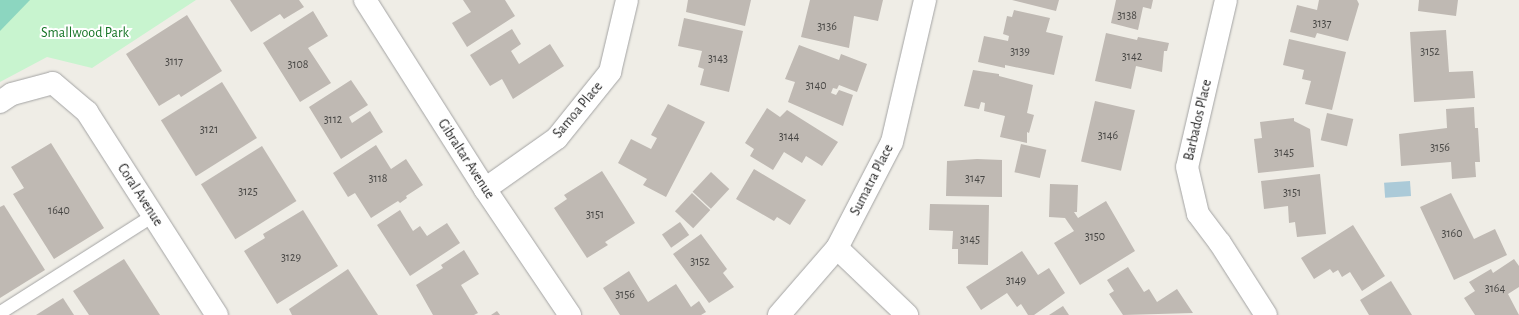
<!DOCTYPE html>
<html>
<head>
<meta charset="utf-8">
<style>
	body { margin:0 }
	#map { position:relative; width:1519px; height:315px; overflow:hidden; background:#efede6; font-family:"Alegreya Sans",sans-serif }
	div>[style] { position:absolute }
	.park>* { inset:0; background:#c8f4cf }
	.pitch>* { inset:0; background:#8cd6c0 }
	.water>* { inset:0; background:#abcad8; transform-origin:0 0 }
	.building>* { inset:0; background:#bfb9b3; transform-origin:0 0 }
	.roads { filter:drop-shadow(0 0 1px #a3a3a3) drop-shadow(0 0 1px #a3a3a3) }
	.lane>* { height:13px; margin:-6.5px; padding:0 6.5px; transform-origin:6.5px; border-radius:6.5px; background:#fff }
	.street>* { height:22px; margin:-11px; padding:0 11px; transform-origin:11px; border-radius:11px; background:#fff }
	span { translate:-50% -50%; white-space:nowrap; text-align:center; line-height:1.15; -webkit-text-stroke:4px #fff; paint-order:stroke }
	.number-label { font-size:12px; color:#474644 }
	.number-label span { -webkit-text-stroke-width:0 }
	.park-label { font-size:14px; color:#167426 }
	.street-label { font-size:14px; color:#1f1f1f }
</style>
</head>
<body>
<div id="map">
	<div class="park">
		<div style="clip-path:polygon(0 0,196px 0,92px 68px,47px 57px,0 82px)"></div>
	</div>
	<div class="pitch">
		<div style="clip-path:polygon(0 0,30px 0,0 31px)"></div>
	</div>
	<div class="water">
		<div style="left:1410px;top:181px;width:15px;height:26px;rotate:86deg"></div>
	</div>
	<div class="building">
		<div style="clip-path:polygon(230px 0,299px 0,304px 7px,284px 19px,280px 14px,251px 32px)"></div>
		<div style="clip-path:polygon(463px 0,505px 0,515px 16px,467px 47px,452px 23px,471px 12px)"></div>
		<div style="clip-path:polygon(688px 0,751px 0,745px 26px,686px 12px)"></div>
		<div style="clip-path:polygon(810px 0,883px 0,878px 21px,854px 16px,849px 48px,801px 37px)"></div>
		<div style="clip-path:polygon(1012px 0,1059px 0,1056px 11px)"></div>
		<div style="clip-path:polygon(1116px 0,1153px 0,1151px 9px,1143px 7px,1138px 30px,1111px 23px)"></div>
		<div style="clip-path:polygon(1319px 0,1357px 0,1359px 4px,1348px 41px,1317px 33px,1315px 38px,1290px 32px,1297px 5px,1317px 10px)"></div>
		<div style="clip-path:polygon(1419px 0,1458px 0,1456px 16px,1418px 11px)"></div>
		<div style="clip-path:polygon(1014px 10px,1050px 18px,1046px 32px,1063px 36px,1054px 75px,1005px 65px,1005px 68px,978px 62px,984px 36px,1008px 41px,1009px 36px,1003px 34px,1007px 16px,1012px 17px)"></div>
		<div style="clip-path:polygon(313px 11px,328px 36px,308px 48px,331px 83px,300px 102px,263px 43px)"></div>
		<div style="clip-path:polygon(187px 15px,222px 71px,181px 97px,179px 94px,159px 106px,126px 54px)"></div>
		<div style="clip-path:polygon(684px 18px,743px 31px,729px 92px,700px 85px,704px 69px,698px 67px,702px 51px,678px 46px)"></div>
		<div style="clip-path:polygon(512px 29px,521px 44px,511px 51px,519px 64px,550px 44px,564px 66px,513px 99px,502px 79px,490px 86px,470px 55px)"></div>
		<div style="clip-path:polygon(1446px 30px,1449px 72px,1473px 71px,1475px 98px,1414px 102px,1410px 32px)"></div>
		<div style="clip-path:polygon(1106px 33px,1137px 40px,1138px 37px,1169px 43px,1167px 51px,1164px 51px,1162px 72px,1136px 66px,1131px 89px,1095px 81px)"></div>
		<div style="clip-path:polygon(1289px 39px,1346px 52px,1332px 110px,1305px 104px,1311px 81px,1302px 79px,1304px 70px,1283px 65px)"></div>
		<div style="clip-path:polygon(799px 45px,839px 60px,841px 54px,867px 64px,857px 92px,839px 85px,837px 89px,833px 88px,831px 93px,836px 95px,839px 90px,853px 95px,843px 126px,788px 102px,795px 82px,785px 79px)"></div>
		<div style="clip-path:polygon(973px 70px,999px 74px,999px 76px,1033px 85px,1027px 113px,1034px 115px,1029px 133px,1027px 132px,1027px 143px,1000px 137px,1005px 116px,984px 111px,985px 103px,981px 102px,979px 109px,964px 106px)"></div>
		<div style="clip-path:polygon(351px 80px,368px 105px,349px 117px,352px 123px,370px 111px,383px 132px,341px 159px,309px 107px)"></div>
		<div style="left:222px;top:82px;width:66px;height:72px;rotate:58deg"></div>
		<div style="left:1095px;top:101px;width:41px;height:62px;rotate:13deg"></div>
		<div style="clip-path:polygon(668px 104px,705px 122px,666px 197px,643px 185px,647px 179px,618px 163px,631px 139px,651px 149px,657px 138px,651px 135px)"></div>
		<div style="clip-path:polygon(1474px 107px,1475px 128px,1478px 128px,1480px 162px,1475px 162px,1476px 177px,1452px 179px,1451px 162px,1401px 166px,1399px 134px,1447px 128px,1446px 109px)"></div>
		<div style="clip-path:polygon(767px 108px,780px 117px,787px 110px,838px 142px,822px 166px,806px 156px,802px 163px,784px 152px,773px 170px,750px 156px,754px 149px,745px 143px)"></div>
		<div style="left:1327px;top:113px;width:27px;height:28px;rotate:13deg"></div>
		<div style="clip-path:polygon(1294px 118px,1294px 121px,1310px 129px,1314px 167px,1258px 173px,1254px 139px,1262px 138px,1260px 122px)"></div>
		<div style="clip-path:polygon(51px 143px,104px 228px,54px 259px,13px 194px,24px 188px,11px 167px)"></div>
		<div style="left:1021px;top:144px;width:26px;height:29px;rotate:13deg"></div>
		<div style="clip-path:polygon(376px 145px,391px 169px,406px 159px,423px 185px,406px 196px,407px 198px,400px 203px,398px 201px,371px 218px,355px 193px,348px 197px,333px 173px)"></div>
		<div style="left:262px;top:146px;width:65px;height:72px;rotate:58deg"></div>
		<div style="clip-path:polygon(977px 159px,1002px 160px,1002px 197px,946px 196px,947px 161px)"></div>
		<div style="clip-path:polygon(754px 169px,806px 200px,790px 225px,777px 217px,774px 221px,736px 199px)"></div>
		<div style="clip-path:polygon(602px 171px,635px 223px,605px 242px,608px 245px,587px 258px,554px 208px,567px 199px,564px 195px)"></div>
		<div style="left:711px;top:172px;width:25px;height:27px;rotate:43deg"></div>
		<div style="clip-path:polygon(1320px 174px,1326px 234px,1297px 237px,1295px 222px,1289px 223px,1288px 206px,1264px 209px,1261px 181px)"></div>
		<div style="clip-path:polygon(1050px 184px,1078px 185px,1077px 212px,1074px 212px,1078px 218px,1106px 201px,1135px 251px,1080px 285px,1054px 243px,1074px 231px,1065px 218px,1049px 217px)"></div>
		<div style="left:692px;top:193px;width:25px;height:25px;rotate:43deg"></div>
		<div style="clip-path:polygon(1451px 193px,1474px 239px,1495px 229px,1507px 255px,1454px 280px,1420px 207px)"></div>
		<div style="clip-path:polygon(930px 204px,989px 205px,988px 265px,958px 264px,958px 249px,952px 249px,953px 231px,929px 230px)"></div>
		<div style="clip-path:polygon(4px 205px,45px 270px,0 298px,0 207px)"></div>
		<div style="clip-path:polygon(303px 210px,338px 266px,277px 304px,244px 251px,265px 238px,263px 234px)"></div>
		<div style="clip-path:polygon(400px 210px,413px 231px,420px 226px,427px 236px,447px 223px,460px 243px,410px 276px,377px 225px)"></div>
		<div style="left:680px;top:222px;width:16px;height:22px;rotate:55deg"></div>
		<div style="clip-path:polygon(1353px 225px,1385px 276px,1362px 291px,1350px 272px,1342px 277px,1338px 270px,1333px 273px,1330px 269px,1314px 279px,1301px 258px)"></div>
		<div style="clip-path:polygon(701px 234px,727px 269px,723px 273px,734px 287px,709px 303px,673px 254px)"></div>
		<div style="clip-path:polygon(464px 250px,479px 274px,461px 285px,478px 313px,474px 315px,433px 315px,416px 285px,443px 268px,441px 265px)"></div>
		<div style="clip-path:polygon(1022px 251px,1038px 275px,1049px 268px,1065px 293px,1034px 315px,1028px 315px,1021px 304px,1017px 307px,1007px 293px,981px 310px,966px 287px)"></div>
		<div style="clip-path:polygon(124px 259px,160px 315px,89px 315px,73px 291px)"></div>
		<div style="clip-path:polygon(1514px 259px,1519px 266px,1519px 287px,1508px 294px,1519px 315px,1475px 315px,1464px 298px,1475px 291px,1469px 282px,1491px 269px,1493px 273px)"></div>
		<div style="clip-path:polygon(1128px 267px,1144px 292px,1149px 289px,1157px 302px,1177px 289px,1193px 313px,1123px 315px,1109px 294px,1114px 291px,1107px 280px)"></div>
		<div style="clip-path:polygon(348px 269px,378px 315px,292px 315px,289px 309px)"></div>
		<div style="clip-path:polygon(629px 271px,648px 302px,676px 284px,691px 307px,699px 301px,706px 312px,701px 315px,620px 315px,603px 288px)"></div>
		<div style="clip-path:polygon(1391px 281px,1412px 315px,1369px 315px,1360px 300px)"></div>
		<div style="clip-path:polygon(63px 298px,74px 315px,36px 315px)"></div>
		<div style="clip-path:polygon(1063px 306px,1069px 315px,1049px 315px)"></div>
		<div style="clip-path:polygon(497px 311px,500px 315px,491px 315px)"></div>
	</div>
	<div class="roads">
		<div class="lane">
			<div style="left:0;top:312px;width:181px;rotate:-32.4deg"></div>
		</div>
		<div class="street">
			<div style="left:365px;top:0;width:224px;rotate:57.6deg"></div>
			<div style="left:485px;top:189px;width:152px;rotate:56deg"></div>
			<div style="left:1226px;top:0;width:171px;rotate:103.1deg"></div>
			<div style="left:1187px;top:167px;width:48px;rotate:76.8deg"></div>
			<div style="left:1198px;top:214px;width:36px;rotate:53deg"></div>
			<div style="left:1220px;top:243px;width:85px;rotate:57.4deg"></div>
			<div style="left:0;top:102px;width:14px;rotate:-34deg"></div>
			<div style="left:12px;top:94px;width:42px;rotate:-15deg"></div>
			<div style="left:53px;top:83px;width:45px;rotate:40.5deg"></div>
			<div style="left:87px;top:112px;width:241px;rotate:57.4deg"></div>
			<div style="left:485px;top:189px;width:88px;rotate:-35.3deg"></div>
			<div style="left:557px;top:138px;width:85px;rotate:-51.2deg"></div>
			<div style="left:610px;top:72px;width:74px;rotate:-76.7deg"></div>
			<div style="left:837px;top:248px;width:97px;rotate:43.7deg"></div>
			<div style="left:779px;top:315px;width:89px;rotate:-49.1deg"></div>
			<div style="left:837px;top:248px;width:119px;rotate:-62.6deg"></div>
			<div style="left:892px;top:142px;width:146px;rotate:-76.9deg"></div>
		</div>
	</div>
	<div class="number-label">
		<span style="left:1127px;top:16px">3138</span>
		<span style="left:1322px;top:24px">3137</span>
		<span style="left:827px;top:27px">3136</span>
		<span style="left:1020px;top:52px">3139</span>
		<span style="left:1430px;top:52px">3152</span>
		<span style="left:1132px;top:57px">3142</span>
		<span style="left:718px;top:59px">3143</span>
		<span style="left:174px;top:62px">3117</span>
		<span style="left:298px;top:65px">3108</span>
		<span style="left:816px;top:86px">3140</span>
		<span style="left:333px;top:120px">3112</span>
		<span style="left:209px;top:130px">3121</span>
		<span style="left:1108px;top:136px">3146</span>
		<span style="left:789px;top:137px">3144</span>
		<span style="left:1440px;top:148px">3156</span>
		<span style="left:1284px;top:153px">3145</span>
		<span style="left:378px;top:179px">3118</span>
		<span style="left:975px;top:179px">3147</span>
		<span style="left:248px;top:192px">3125</span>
		<span style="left:1292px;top:193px">3151</span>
		<span style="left:59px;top:211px">1640</span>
		<span style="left:595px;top:215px">3151</span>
		<span style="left:1452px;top:234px">3160</span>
		<span style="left:1095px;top:237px">3150</span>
		<span style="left:970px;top:240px">3145</span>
		<span style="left:291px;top:258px">3129</span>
		<span style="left:700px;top:262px">3152</span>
		<span style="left:1016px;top:281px">3149</span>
		<span style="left:1495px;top:289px">3164</span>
		<span style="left:625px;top:295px">3156</span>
	</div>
	<div class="park-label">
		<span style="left:85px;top:33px">Smallwood Park</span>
	</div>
	<div class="street-label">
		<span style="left:578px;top:110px;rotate:-50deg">Samoa Place</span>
		<span style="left:1198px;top:120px;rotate:-77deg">Barbados Place</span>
		<span style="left:466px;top:159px;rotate:57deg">Gibraltar Avenue</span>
		<span style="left:872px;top:180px;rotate:-63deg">Sumatra Place</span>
		<span style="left:140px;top:195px;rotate:57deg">Coral Avenue</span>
	</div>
</div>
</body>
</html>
